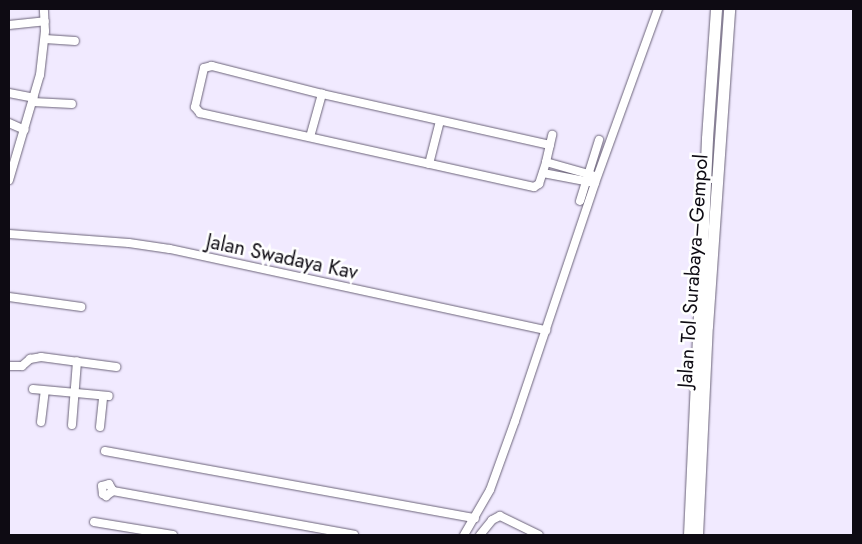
<!DOCTYPE html>
<html>
<head>
<meta charset="utf-8">
<style>
	body { margin:0 }
	#map { position:relative; width:862px; height:544px; overflow:hidden; background:#f1eaff; font-family:Jost,sans-serif }
	div>[style] { position:absolute }
	.roads { filter:drop-shadow(0 0 1px #6b6379) drop-shadow(0 0 1px #6b6379) }
	.minor>* { height:8px; margin:-4px; padding:0 4px; transform-origin:4px; border-radius:4px; background:#fff }
	.highway>* { height:11px; margin:-5.5px; padding:0 5.5px; transform-origin:5.5px; border-radius:5.5px; background:#fff }
	span { translate:-50% -50%; white-space:nowrap; text-align:center; line-height:1.15; -webkit-text-stroke:5px #fff; paint-order:stroke }
	.street-label { font-size:20px; color:#0e0b13 }
	.frame { position:absolute; inset:0; border:10px solid #0e0b13; pointer-events:none }
</style>
</head>
<body>
<div id="map">
	<div class="roads">
		<div class="minor">
			<div style="left:9px;top:25px;width:36px;rotate:-6deg"></div>
			<div style="left:45px;top:39px;width:30px;rotate:4deg"></div>
			<div style="left:9px;top:93px;width:25px;rotate:11deg"></div>
			<div style="left:33px;top:102px;width:39px;rotate:3deg"></div>
			<div style="left:9px;top:123px;width:17px;rotate:24deg"></div>
			<div style="left:310px;top:137px;width:45px;rotate:-74.4deg"></div>
			<div style="left:550px;top:145px;width:234px;rotate:-167.4deg"></div>
			<div style="left:322px;top:94px;width:114px;rotate:-165.7deg"></div>
			<div style="left:212px;top:66px;width:8px;rotate:166deg"></div>
			<div style="left:204px;top:68px;width:40px;rotate:103deg"></div>
			<div style="left:195px;top:107px;width:8px;rotate:50deg"></div>
			<div style="left:200px;top:113px;width:342px;rotate:12.5deg"></div>
			<div style="left:534px;top:187px;width:6px;rotate:-31deg"></div>
			<div style="left:539px;top:184px;width:23px;rotate:-72deg"></div>
			<div style="left:546px;top:162px;width:28px;rotate:-77deg"></div>
			<div style="left:546px;top:162px;width:48px;rotate:15.8deg"></div>
			<div style="left:429px;top:164px;width:44px;rotate:-75.7deg"></div>
			<div style="left:543px;top:173px;width:48px;rotate:10.8deg"></div>
			<div style="left:9px;top:180px;width:109px;rotate:-73.6deg"></div>
			<div style="left:40px;top:75px;width:44px;rotate:-83.5deg"></div>
			<div style="left:45px;top:31px;width:22px;rotate:-93deg"></div>
			<div style="left:580px;top:201px;width:64px;rotate:-72.7deg"></div>
			<div style="left:9px;top:234px;width:120px;rotate:4.3deg"></div>
			<div style="left:129px;top:243px;width:41px;rotate:8.3deg"></div>
			<div style="left:170px;top:249px;width:385px;rotate:12.2deg"></div>
			<div style="left:9px;top:297px;width:73px;rotate:7.9deg"></div>
			<div style="left:9px;top:366px;width:13px"></div>
			<div style="left:22px;top:366px;width:11px;rotate:-41deg"></div>
			<div style="left:30px;top:359px;width:11px;rotate:-10deg"></div>
			<div style="left:41px;top:357px;width:76px;rotate:7.6deg"></div>
			<div style="left:33px;top:389px;width:76px;rotate:5.3deg"></div>
			<div style="left:41px;top:422px;width:31px;rotate:-83deg"></div>
			<div style="left:72px;top:425px;width:64px;rotate:-85.5deg"></div>
			<div style="left:100px;top:427px;width:31px;rotate:-84deg"></div>
			<div style="left:105px;top:451px;width:376px;rotate:10.3deg"></div>
			<div style="left:113px;top:491px;width:8px;rotate:-120deg"></div>
			<div style="left:109px;top:484px;width:7px;rotate:164deg"></div>
			<div style="left:102px;top:486px;width:8px;rotate:83deg"></div>
			<div style="left:103px;top:494px;width:4px;rotate:34deg"></div>
			<div style="left:106px;top:496px;width:9px;rotate:-36deg"></div>
			<div style="left:113px;top:491px;width:245px;rotate:10.3deg"></div>
			<div style="left:94px;top:522px;width:80px;rotate:9.3deg"></div>
			<div style="left:464px;top:535px;width:52px;rotate:-60deg"></div>
			<div style="left:490px;top:490px;width:73px;rotate:-70.1deg"></div>
			<div style="left:515px;top:421px;width:251px;rotate:-71.4deg"></div>
			<div style="left:595px;top:183px;width:185px;rotate:-70.1deg"></div>
			<div style="left:480px;top:535px;width:19px;rotate:-51deg"></div>
			<div style="left:492px;top:520px;width:9px;rotate:-27deg"></div>
			<div style="left:500px;top:516px;width:43px;rotate:26deg"></div>
		</div>
		<div class="highway">
			<div style="left:689px;top:535px;width:397px;rotate:-87.4deg"></div>
			<div style="left:707px;top:138px;width:129px;rotate:-86deg"></div>
			<div style="left:697px;top:535px;width:209px;rotate:-87.3deg"></div>
			<div style="left:707px;top:326px;width:318px;rotate:-86deg"></div>
		</div>
	</div>
	<div class="street-label">
		<span style="left:282px;top:257px;rotate:12deg">Jalan Swadaya Kav</span>
		<span style="left:693px;top:271px;rotate:-86deg">Jalan Tol Surabaya–Gempol</span>
	</div>
	<div class="frame"></div>
</div>
</body>
</html>
